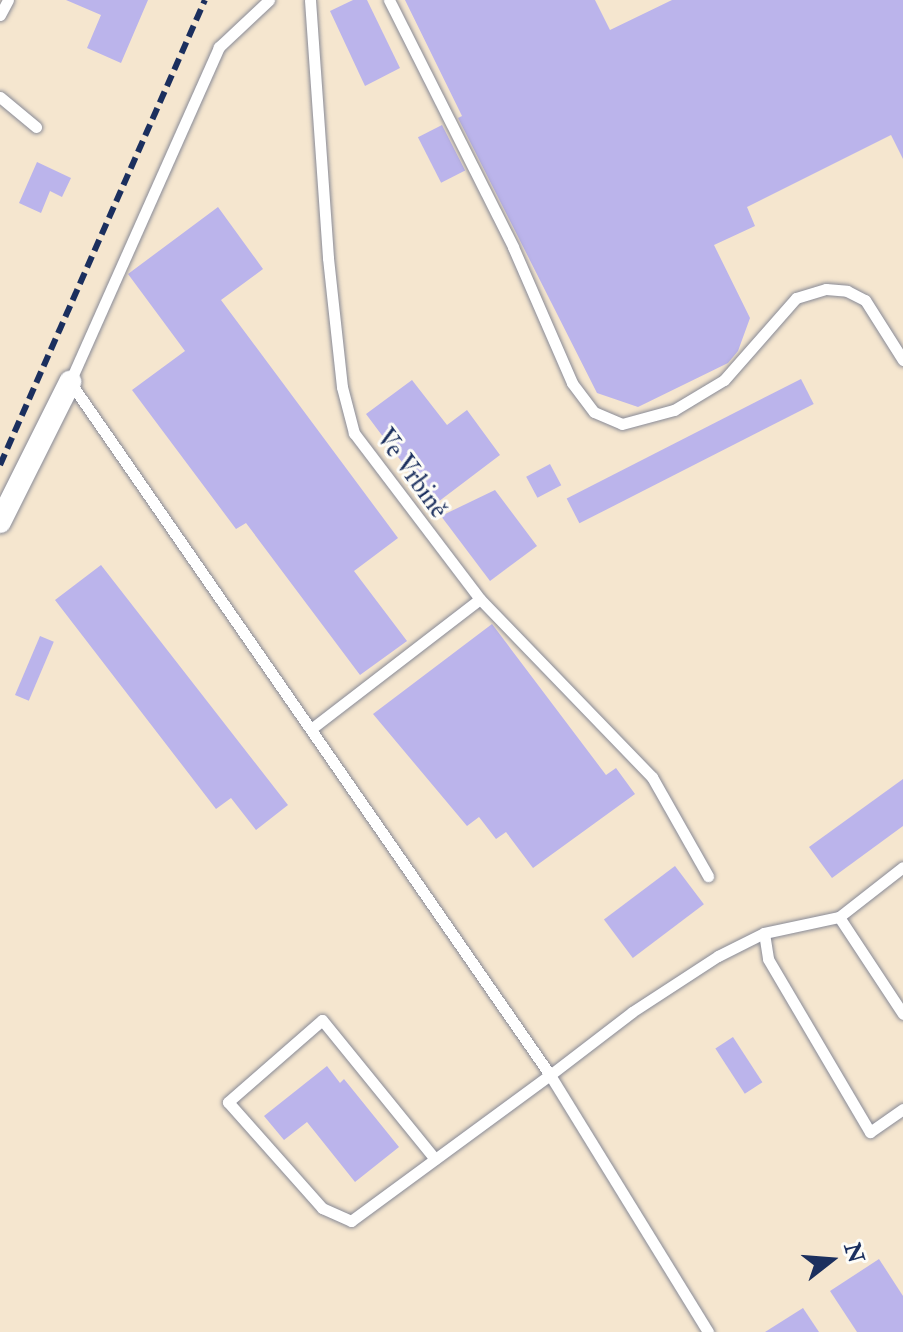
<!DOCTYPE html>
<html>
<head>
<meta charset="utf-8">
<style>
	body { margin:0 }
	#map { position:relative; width:903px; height:1332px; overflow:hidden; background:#f5e6cf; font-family:"IM FELL Double Pica",serif }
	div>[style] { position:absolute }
	.building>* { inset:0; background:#bbb4eb; transform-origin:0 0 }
	.roads { filter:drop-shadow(0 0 2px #888a96) drop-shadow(0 0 2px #888a96) }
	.lane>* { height:11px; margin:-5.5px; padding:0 5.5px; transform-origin:5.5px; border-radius:5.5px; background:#fff }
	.street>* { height:22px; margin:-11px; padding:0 11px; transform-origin:11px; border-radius:11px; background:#fff }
	.rail>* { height:6px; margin-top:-3px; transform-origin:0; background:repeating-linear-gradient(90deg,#1b2f5e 0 12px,transparent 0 18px) }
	span { translate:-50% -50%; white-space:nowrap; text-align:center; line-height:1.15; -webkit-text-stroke:6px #fdfcf7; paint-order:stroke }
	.street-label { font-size:26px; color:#1b2f5e }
	.north { position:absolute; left:791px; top:1220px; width:80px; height:80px; -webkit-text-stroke:6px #fdfcf7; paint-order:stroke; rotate:73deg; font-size:22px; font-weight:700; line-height:32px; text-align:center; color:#1b2f5e }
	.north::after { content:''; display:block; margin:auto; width:28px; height:36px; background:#1b2f5e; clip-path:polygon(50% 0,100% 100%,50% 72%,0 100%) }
</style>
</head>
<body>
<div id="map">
	<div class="building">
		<div style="clip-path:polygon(66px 0,148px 0,121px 63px,87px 48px,101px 15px)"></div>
		<div style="clip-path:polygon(353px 0,367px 0,400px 68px,365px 86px,330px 11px)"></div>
		<div style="clip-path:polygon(405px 0,595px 0,610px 30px,672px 0,903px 0,903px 159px,891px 135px,747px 207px,755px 226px,714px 245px,750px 318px,738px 351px,728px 363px,638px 407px,597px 393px,458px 118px,462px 116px)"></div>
		<div style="left:442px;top:125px;width:51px;height:27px;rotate:63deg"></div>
		<div style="clip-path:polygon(37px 162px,71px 178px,62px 197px,50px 191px,41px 213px,19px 203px)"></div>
		<div style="clip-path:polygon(218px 207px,263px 269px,221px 300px,398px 538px,354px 571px,407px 641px,360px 675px,246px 523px,236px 529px,132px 390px,185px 351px,128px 274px)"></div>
		<div style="left:801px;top:379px;width:28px;height:263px;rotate:63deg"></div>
		<div style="clip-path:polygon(412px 380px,447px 425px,467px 410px,500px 455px,434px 505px,366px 414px)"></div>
		<div style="left:550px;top:464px;width:24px;height:27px;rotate:62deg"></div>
		<div style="clip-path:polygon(495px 490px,537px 546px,490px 581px,441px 516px)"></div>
		<div style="clip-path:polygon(101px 565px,288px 805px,256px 830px,231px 798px,216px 809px,55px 600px)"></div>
		<div style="clip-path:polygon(492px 624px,606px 775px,616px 768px,635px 794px,533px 868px,506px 832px,496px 839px,479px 817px,467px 826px,373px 714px)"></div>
		<div style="left:40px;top:636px;width:15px;height:64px;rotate:23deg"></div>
		<div style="clip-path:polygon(903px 779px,903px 826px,832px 878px,809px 847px)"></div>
		<div style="left:675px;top:866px;width:48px;height:89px;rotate:53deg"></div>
		<div style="left:733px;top:1037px;width:54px;height:21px;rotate:57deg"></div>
		<div style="clip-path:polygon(327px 1066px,340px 1083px,344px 1079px,399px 1147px,355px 1182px,307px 1122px,284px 1140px,264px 1116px)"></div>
		<div style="clip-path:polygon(879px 1259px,903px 1296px,903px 1332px,857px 1332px,830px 1291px)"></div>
		<div style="clip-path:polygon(803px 1308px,819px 1332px,765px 1332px)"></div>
	</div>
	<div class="roads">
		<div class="lane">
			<div style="left:269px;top:0;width:69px;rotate:136.8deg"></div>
			<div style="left:219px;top:47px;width:367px;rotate:114deg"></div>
			<div style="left:70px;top:382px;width:843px;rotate:55.29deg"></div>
			<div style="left:550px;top:1075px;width:103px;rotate:-37.5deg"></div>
			<div style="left:632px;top:1012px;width:103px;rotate:-33.1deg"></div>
			<div style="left:718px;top:956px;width:51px;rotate:-26.6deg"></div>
			<div style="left:764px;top:933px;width:77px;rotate:-12deg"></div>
			<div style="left:839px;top:917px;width:81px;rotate:-38deg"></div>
			<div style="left:310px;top:0;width:259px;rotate:86deg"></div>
			<div style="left:328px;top:258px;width:130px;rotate:83.8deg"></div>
			<div style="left:342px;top:387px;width:48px;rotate:75.4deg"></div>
			<div style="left:354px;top:433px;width:208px;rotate:52.8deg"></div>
			<div style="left:480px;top:599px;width:248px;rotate:46deg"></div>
			<div style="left:652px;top:777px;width:114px;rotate:60.5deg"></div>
			<div style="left:389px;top:0;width:276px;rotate:63.3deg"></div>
			<div style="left:513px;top:247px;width:148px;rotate:66.5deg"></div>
			<div style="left:572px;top:383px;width:36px;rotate:53deg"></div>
			<div style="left:594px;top:412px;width:30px;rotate:23deg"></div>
			<div style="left:622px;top:424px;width:54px;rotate:-15.1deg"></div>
			<div style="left:674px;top:410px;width:58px;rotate:-31deg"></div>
			<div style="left:724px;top:380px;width:109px;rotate:-48.7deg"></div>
			<div style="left:796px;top:298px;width:31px;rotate:-17deg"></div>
			<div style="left:826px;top:289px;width:21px;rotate:5deg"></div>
			<div style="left:847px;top:291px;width:20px;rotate:27deg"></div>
			<div style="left:865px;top:300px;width:71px;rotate:57.7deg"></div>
			<div style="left:0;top:15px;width:17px;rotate:-62deg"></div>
			<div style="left:0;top:97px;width:47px;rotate:39.8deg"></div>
			<div style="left:311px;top:729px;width:213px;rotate:-37.6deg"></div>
			<div style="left:839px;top:917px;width:116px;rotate:56.6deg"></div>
			<div style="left:764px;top:933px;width:26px;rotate:81deg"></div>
			<div style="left:768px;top:959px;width:201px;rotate:59.5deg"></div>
			<div style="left:870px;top:1132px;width:40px;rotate:-34.9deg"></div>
			<div style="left:435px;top:1159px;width:179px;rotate:-129.1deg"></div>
			<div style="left:322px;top:1020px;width:125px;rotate:138.9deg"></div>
			<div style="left:228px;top:1102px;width:142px;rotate:48.4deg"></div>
			<div style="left:322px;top:1208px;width:32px;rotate:24deg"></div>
			<div style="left:351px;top:1221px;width:247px;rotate:-36.3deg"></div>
			<div style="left:550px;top:1075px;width:302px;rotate:58.4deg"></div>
		</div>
		<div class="street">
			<div style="left:0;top:522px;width:157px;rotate:-63.4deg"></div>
		</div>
	</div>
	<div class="rail">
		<div style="left:0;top:465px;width:508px;rotate:-66.21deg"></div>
	</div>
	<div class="street-label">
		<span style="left:411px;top:474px;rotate:54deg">Ve Vrbině</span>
	</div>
	<div class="north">N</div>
</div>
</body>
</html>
